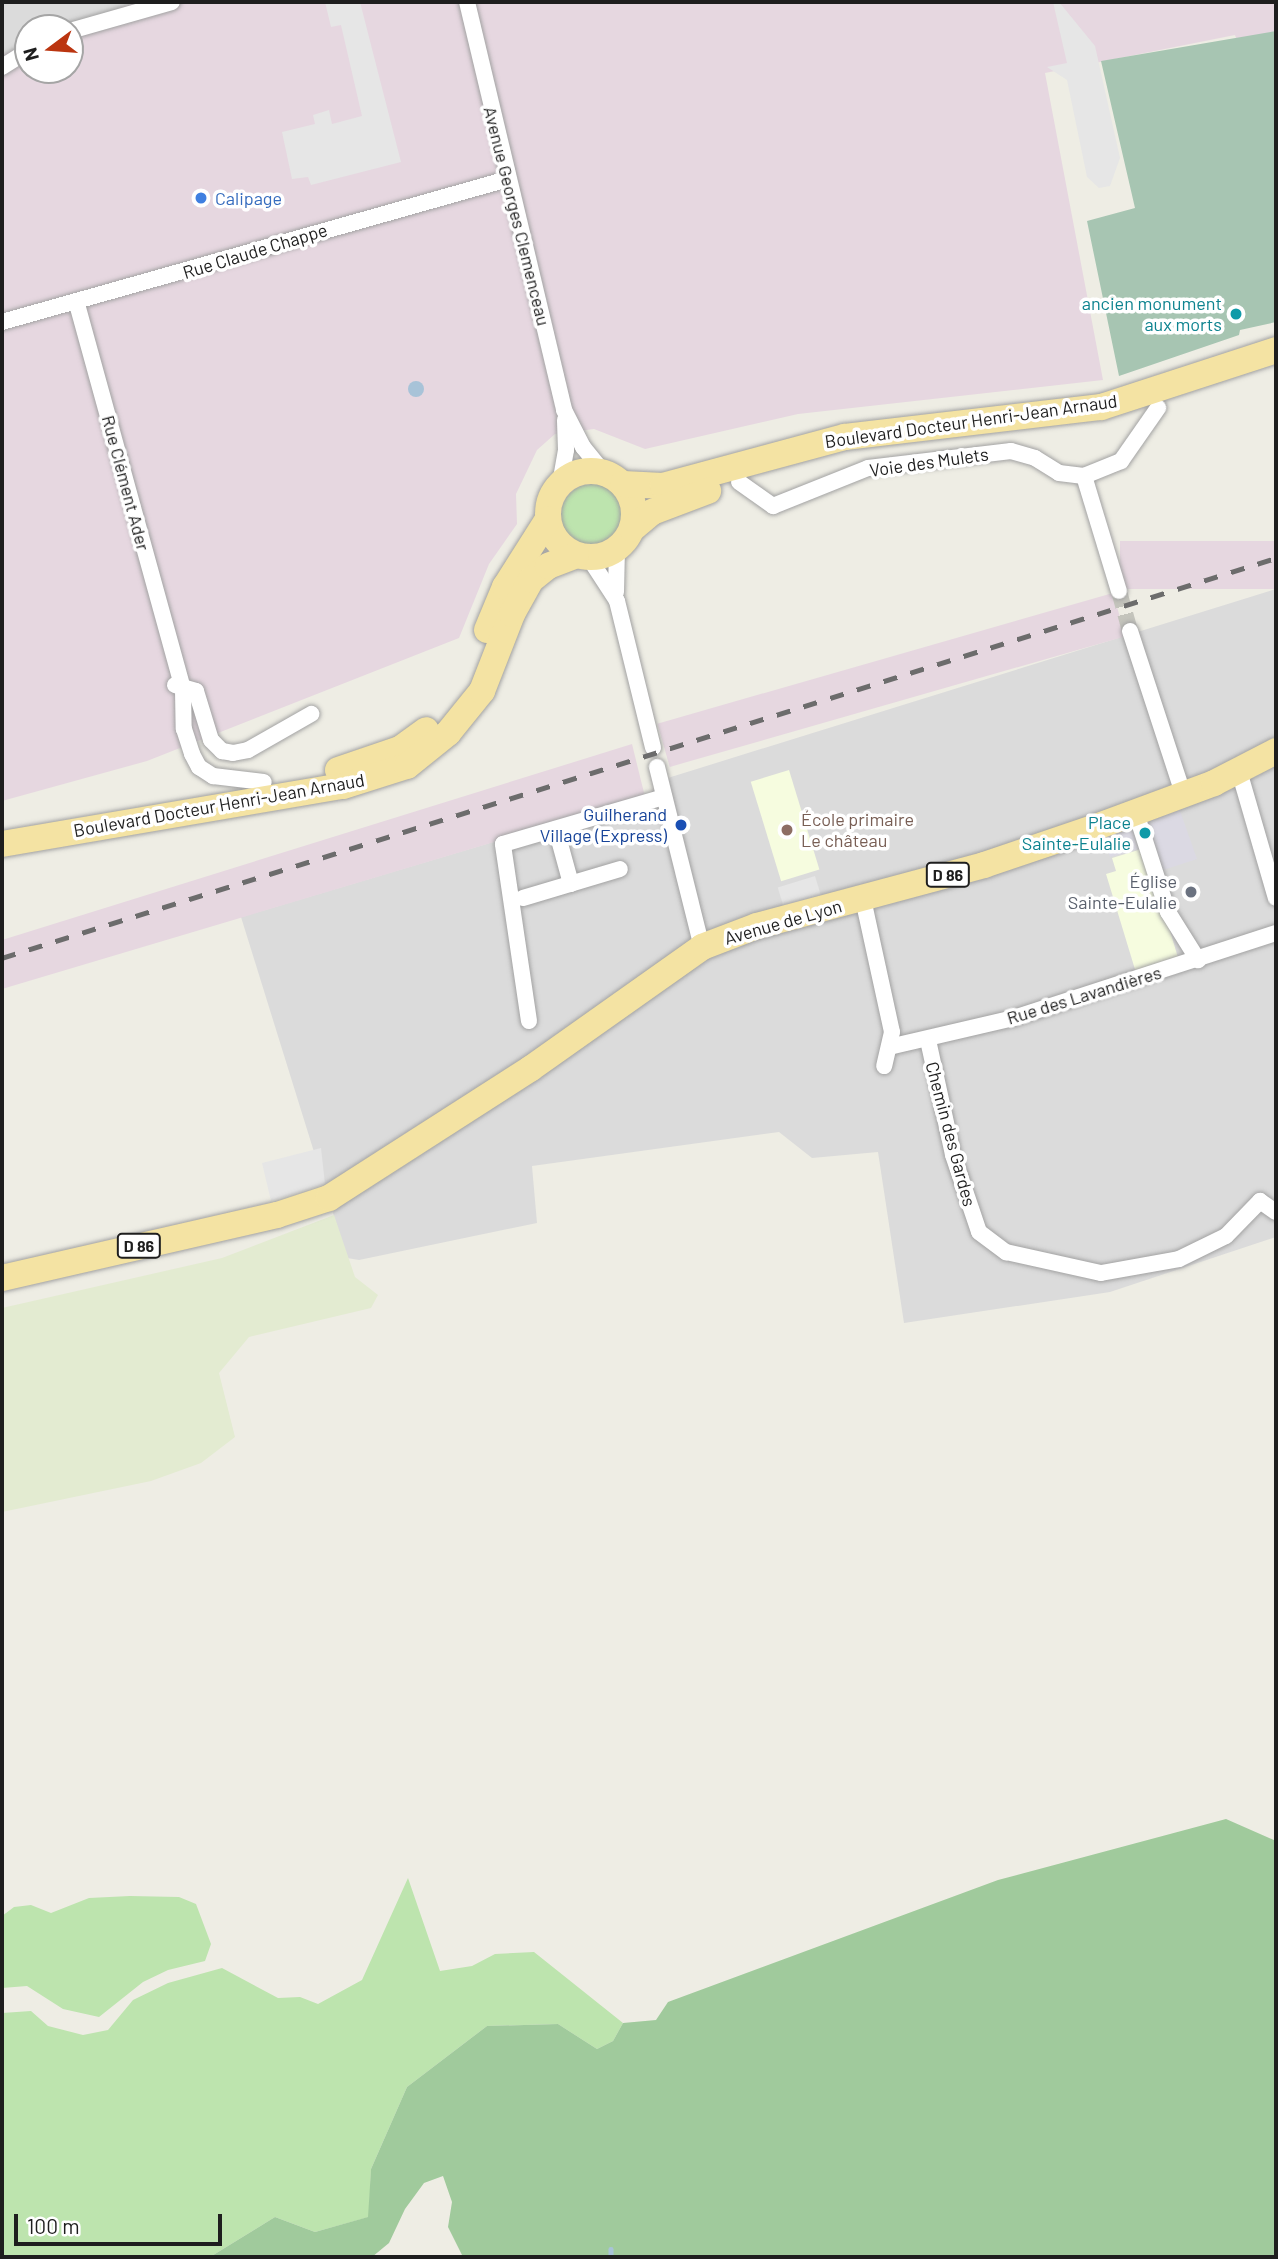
<!DOCTYPE html>
<html>
<head>
<meta charset="utf-8">
<style>
	body { margin:0 }
	#map { position:relative; width:1278px; height:2259px; overflow:hidden; background:#eeede4; font-family:Barlow,sans-serif }
	div>[style] { position:absolute }
	.residential>* { inset:0; background:#dbdbdb }
	.industrial>* { inset:0; background:#e6d7e0; transform-origin:0 0 }
	.education>* { inset:0; background:#f6fcdf; transform-origin:0 0 }
	.farmland>* { inset:0; background:#e3ebd1 }
	.grass>* { inset:0; background:#bde4ae }
	.round { border-radius:50% }
	.forest>* { inset:0; background:#a0ca9c }
	.cemetery>* { inset:0; background:#a7c5b2 }
	.parking>* { inset:0; background:#e6e6e6; transform-origin:0 0 }
	.plaza>* { inset:0; background:#dbd9e3 }
	.water>* { inset:0; background:#a8c3d8 }
	.stream>* { height:4.5px; margin:-2.25px; padding:0 2.25px; transform-origin:2.25px; border-radius:2.25px; background:#a8c3d8 }
	.minor-tunnel>* { height:16px; margin-top:-8px; transform-origin:0; background:repeating-linear-gradient(90deg,#c4c4bc 0 16px,transparent 0 24px) }
	.roads { filter:drop-shadow(0 0 2px #a2a2a2) drop-shadow(0 0 2px #a2a2a2) }
	.minor>* { height:16px; margin:-8px; padding:0 8px; transform-origin:8px; border-radius:8px; background:#fff }
	.primary>* { height:26px; margin:-13px; padding:0 13px; transform-origin:13px; border-radius:13px; background:#f4e3a3 }
	.primary>.ring { margin:-13px; padding:0; box-sizing:content-box; background:none; border:26px solid #f4e3a3; border-radius:50% }
	.rail>* { height:4.5px; margin-top:-2.25px; transform-origin:0; background:repeating-linear-gradient(90deg,#6c6c6c 0 14px,transparent 0 28px) }
	.dots>* { width:19px; height:19px; translate:-50% -50%; box-sizing:border-box; border:4px solid #fff; border-radius:50% }
	span { translate:-50% -50%; white-space:nowrap; text-align:center; line-height:1.15; -webkit-text-stroke:7px #fff; paint-order:stroke }
	.shield-label span { padding:2px 5px; background:#fff; border:2px solid; border-radius:5px; -webkit-text-stroke-width:0 }
	.shield-label { font-size:16px; color:#1e1e1e; font-weight:700 }
	.shop-label { font-size:18px; color:#366cbe }
	.left { translate:0 -50%; text-align:left }
	.street-label { font-size:18px; color:#1e1e1e }
	.culture-label { font-size:18px; color:#0d838f }
	.right { translate:-100% -50%; text-align:right }
	.transit-label { font-size:18px; color:#164399 }
	.education-label { font-size:18px; color:#785e54 }
	.worship-label { font-size:18px; color:#5b616d }
	.frame { position:absolute; inset:0; border:4px solid #1e1e1e; pointer-events:none }
	.north { position:absolute; left:14px; top:14px; width:70px; height:70px; box-sizing:border-box; background:#fff; border:2px solid #a5a5a5; border-radius:50%; rotate:254deg; font-size:19px; font-weight:700; line-height:28px; text-align:center; color:#1e1e1e }
	.north::after { content:''; display:block; margin:auto; width:24px; height:32px; background:#bb3510; clip-path:polygon(50% 0,100% 100%,50% 72%,0 100%) }
	.scale { position:absolute; left:14px; top:2214px; width:208px; height:32px; box-sizing:border-box; border:4px solid #1e1e1e; border-top:0; padding-left:9px; font-size:21px; line-height:24px; white-space:nowrap; color:#1e1e1e; -webkit-text-stroke:5px #fff; paint-order:stroke }
</style>
</head>
<body>
<div id="map">
	<div class="residential">
		<div style="clip-path:polygon(2px 2px,137px 2px,62px 28px,28px 28px,28px 43px,2px 55px)"></div>
		<div style="clip-path:polygon(1276px 589px,1276px 1237px,1110px 1292px,904px 1323px,878px 1152px,812px 1158px,779px 1132px,532px 1166px,537px 1223px,359px 1260px,347px 1258px,241px 917px,645px 797px,671px 777px)"></div>
	</div>
	<div class="industrial">
		<div style="clip-path:polygon(137px 2px,1276px 2px,1276px 31px,1237px 41px,1235px 35px,1045px 73px,1103px 380px,798px 414px,645px 449px,594px 429px,555px 434px,537px 450px,516px 494px,517px 524px,489px 564px,459px 638px,147px 761px,2px 801px,2px 55px,28px 43px,28px 70px,70px 70px,70px 28px,62px 28px)"></div>
		<div style="left:1276px;top:541px;width:48px;height:156px;rotate:90deg"></div>
		<div style="left:1113px;top:593px;width:45px;height:474px;rotate:74deg"></div>
		<div style="clip-path:polygon(632px 744px,645px 797px,2px 989px,2px 940px)"></div>
	</div>
	<div class="education">
		<div style="left:789px;top:770px;width:104px;height:40px;rotate:73deg"></div>
		<div style="clip-path:polygon(1145px 848px,1180px 964px,1137px 976px,1106px 874px,1116px 871px,1112px 858px)"></div>
	</div>
	<div class="farmland">
		<div style="clip-path:polygon(334px 1215px,355px 1277px,378px 1295px,371px 1308px,249px 1337px,219px 1373px,235px 1437px,201px 1463px,151px 1481px,2px 1512px,2px 1308px,222px 1258px)"></div>
	</div>
	<div class="grass">
		<div class="round" style="left:561px;top:484px;width:62px;height:62px"></div>
		<div style="clip-path:polygon(408px 1878px,440px 1971px,472px 1966px,495px 1954px,534px 1952px,623px 2023px,613px 2041px,597px 2049px,558px 2024px,487px 2026px,407px 2087px,371px 2169px,369px 2217px,315px 2232px,275px 2217px,210px 2257px,2px 2257px,2px 2013px,31px 2011px,48px 2026px,83px 2035px,108px 2030px,133px 2000px,168px 1983px,222px 1968px,278px 1998px,300px 1997px,318px 2004px,362px 1980px)"></div>
		<div style="clip-path:polygon(130px 1896px,179px 1897px,196px 1904px,211px 1944px,205px 1961px,168px 1970px,143px 1982px,99px 2017px,63px 2009px,27px 1986px,2px 1988px,2px 1916px,14px 1907px,31px 1905px,51px 1913px,89px 1898px)"></div>
	</div>
	<div class="forest">
		<div style="clip-path:polygon(1226px 1819px,1276px 1841px,1276px 2257px,463px 2257px,448px 2227px,452px 2202px,443px 2176px,424px 2183px,405px 2209px,389px 2243px,372px 2257px,210px 2257px,275px 2217px,315px 2232px,368px 2217px,371px 2169px,407px 2087px,487px 2026px,558px 2024px,597px 2049px,613px 2041px,623px 2023px,656px 2020px,668px 2002px,998px 1880px)"></div>
	</div>
	<div class="cemetery">
		<div style="clip-path:polygon(1276px 31px,1276px 322px,1240px 330px,1239px 335px,1119px 376px,1087px 221px,1135px 208px,1101px 61px)"></div>
	</div>
	<div class="parking">
		<div style="clip-path:polygon(325px 2px,360px 2px,401px 162px,311px 185px,308px 177px,292px 179px,282px 132px,315px 124px,313px 115px,329px 110px,332px 124px,362px 116px,341px 25px,331px 27px)"></div>
		<div style="clip-path:polygon(1053px 2px,1059px 2px,1095px 46px,1120px 158px,1110px 186px,1099px 188px,1087px 177px,1067px 80px,1047px 67px,1067px 63px)"></div>
		<div style="left:815px;top:876px;width:21px;height:39px;rotate:73deg"></div>
		<div style="clip-path:polygon(321px 1148px,325px 1184px,271px 1201px,262px 1163px)"></div>
	</div>
	<div class="plaza">
		<div style="clip-path:polygon(1173px 791px,1197px 859px,1157px 872px,1148px 846px,1110px 857px,1098px 819px)"></div>
	</div>
	<div class="water">
		<div class="round" style="left:408px;top:381px;width:16px;height:16px"></div>
	</div>
	<div class="stream">
		<div style="left:611px;top:2249px;width:8px;rotate:90deg"></div>
	</div>
	<div class="minor-tunnel">
		<div style="left:1119px;top:591px;width:41px;rotate:74.6deg"></div>
	</div>
	<div class="roads">
		<div class="minor">
			<div style="left:467px;top:2px;width:419px;rotate:76.6deg"></div>
			<div style="left:564px;top:410px;width:42px;rotate:62.8deg"></div>
			<div style="left:583px;top:447px;width:33px;rotate:51deg"></div>
			<div style="left:70px;top:31px;width:106px;rotate:-15.9deg"></div>
			<div style="left:2px;top:67px;width:31px;rotate:-32deg"></div>
			<div style="left:77px;top:304px;width:400px;rotate:74.6deg"></div>
			<div style="left:183px;top:690px;width:39px;rotate:89deg"></div>
			<div style="left:184px;top:729px;width:26px;rotate:72deg"></div>
			<div style="left:192px;top:754px;width:15px;rotate:62deg"></div>
			<div style="left:199px;top:767px;width:17px;rotate:33deg"></div>
			<div style="left:213px;top:776px;width:51px;rotate:6.7deg"></div>
			<div style="left:2px;top:322px;width:526px;rotate:-15.78deg"></div>
			<div style="left:1084px;top:476px;width:120px;rotate:73.1deg"></div>
			<div style="left:739px;top:482px;width:42px;rotate:35.2deg"></div>
			<div style="left:773px;top:506px;width:102px;rotate:-21.8deg"></div>
			<div style="left:868px;top:468px;width:144px;rotate:-6.8deg"></div>
			<div style="left:1011px;top:451px;width:25px;rotate:16deg"></div>
			<div style="left:1035px;top:458px;width:28px;rotate:32deg"></div>
			<div style="left:1059px;top:473px;width:25px;rotate:7deg"></div>
			<div style="left:1084px;top:476px;width:40px;rotate:-22deg"></div>
			<div style="left:1121px;top:461px;width:65px;rotate:-55.1deg"></div>
			<div style="left:560px;top:484px;width:35px;rotate:-80deg"></div>
			<div style="left:566px;top:450px;width:30px;rotate:-92deg"></div>
			<div style="left:589px;top:558px;width:51px;rotate:56.9deg"></div>
			<div style="left:617px;top:601px;width:151px;rotate:76.2deg"></div>
			<div style="left:616px;top:592px;width:43px;rotate:-88.7deg"></div>
			<div style="left:1130px;top:631px;width:174px;rotate:71.9deg"></div>
			<div style="left:175px;top:685px;width:22px;rotate:16deg"></div>
			<div style="left:196px;top:691px;width:51px;rotate:73deg"></div>
			<div style="left:211px;top:740px;width:16px;rotate:45deg"></div>
			<div style="left:222px;top:751px;width:11px;rotate:10deg"></div>
			<div style="left:233px;top:753px;width:15px;rotate:-11deg"></div>
			<div style="left:248px;top:750px;width:73px;rotate:-29.7deg"></div>
			<div style="left:657px;top:767px;width:186px;rotate:76deg"></div>
			<div style="left:1239px;top:771px;width:132px;rotate:73.8deg"></div>
			<div style="left:1136px;top:813px;width:104px;rotate:72.1deg"></div>
			<div style="left:1168px;top:912px;width:57px;rotate:58deg"></div>
			<div style="left:556px;top:829px;width:57px;rotate:74.7deg"></div>
			<div style="left:523px;top:898px;width:101px;rotate:-16.6deg"></div>
			<div style="left:863px;top:899px;width:136px;rotate:77.7deg"></div>
			<div style="left:892px;top:1032px;width:35px;rotate:103deg"></div>
			<div style="left:529px;top:1021px;width:179px;rotate:-98.4deg"></div>
			<div style="left:503px;top:844px;width:168px;rotate:-16.3deg"></div>
			<div style="left:928px;top:1040px;width:118px;rotate:77.7deg"></div>
			<div style="left:953px;top:1155px;width:81px;rotate:71.3deg"></div>
			<div style="left:979px;top:1232px;width:34px;rotate:37deg"></div>
			<div style="left:1006px;top:1252px;width:97px;rotate:12.5deg"></div>
			<div style="left:1101px;top:1273px;width:79px;rotate:-10.2deg"></div>
			<div style="left:1179px;top:1259px;width:52px;rotate:-26.1deg"></div>
			<div style="left:1226px;top:1236px;width:49px;rotate:-45.8deg"></div>
			<div style="left:1260px;top:1201px;width:19px;rotate:35deg"></div>
			<div style="left:889px;top:1047px;width:128px;rotate:-13.1deg"></div>
			<div style="left:1014px;top:1018px;width:275px;rotate:-18deg"></div>
		</div>
		<div class="primary">
			<div class="ring" style="left:548px;top:471px;width:60px;height:60px"></div>
			<div style="left:623px;top:484px;width:40px;rotate:2.9deg"></div>
			<div style="left:663px;top:486px;width:188px;rotate:-15.1deg"></div>
			<div style="left:845px;top:437px;width:258px;rotate:-6.7deg"></div>
			<div style="left:1101px;top:407px;width:184px;rotate:-18deg"></div>
			<div style="left:632px;top:529px;width:26px;rotate:-40deg"></div>
			<div style="left:652px;top:512px;width:60px;rotate:-20.6deg"></div>
			<div style="left:487px;top:630px;width:47px;rotate:-67.3deg"></div>
			<div style="left:505px;top:587px;width:80px;rotate:-57.7deg"></div>
			<div style="left:338px;top:770px;width:65px;rotate:-18.7deg"></div>
			<div style="left:400px;top:749px;width:32px;rotate:-36deg"></div>
			<div style="left:2px;top:844px;width:346px;rotate:-9.7deg"></div>
			<div style="left:343px;top:786px;width:67px;rotate:-17.4deg"></div>
			<div style="left:407px;top:766px;width:53px;rotate:-38.8deg"></div>
			<div style="left:448px;top:733px;width:54px;rotate:-51deg"></div>
			<div style="left:482px;top:691px;width:83px;rotate:-68.7deg"></div>
			<div style="left:512px;top:614px;width:39px;rotate:-61deg"></div>
			<div style="left:531px;top:580px;width:22px;rotate:-39deg"></div>
			<div style="left:548px;top:566px;width:30px;rotate:-21deg"></div>
			<div style="left:2px;top:1278px;width:282px;rotate:-12.9deg"></div>
			<div style="left:277px;top:1215px;width:55px;rotate:-18.1deg"></div>
			<div style="left:329px;top:1198px;width:239px;rotate:-32.7deg"></div>
			<div style="left:530px;top:1069px;width:211px;rotate:-35.3deg"></div>
			<div style="left:702px;top:947px;width:59px;rotate:-20.9deg"></div>
			<div style="left:757px;top:926px;width:235px;rotate:-15deg"></div>
			<div style="left:984px;top:865px;width:118px;rotate:-18.7deg"></div>
			<div style="left:1096px;top:827px;width:126px;rotate:-20.4deg"></div>
			<div style="left:1214px;top:783px;width:70px;rotate:-27.3deg"></div>
		</div>
	</div>
	<div class="rail">
		<div style="left:2px;top:958px;width:1335px;rotate:-17.43deg"></div>
	</div>
	<div class="dots">
		<div style="left:201px;top:198px;background:#3f7fe0"></div>
		<div style="left:1236px;top:314px;background:#0f9aa8"></div>
		<div style="left:681px;top:825px;background:#1a4fb4"></div>
		<div style="left:787px;top:830px;background:#8d6e63"></div>
		<div style="left:1145px;top:833px;background:#0f9aa8"></div>
		<div style="left:1191px;top:892px;background:#6b7280"></div>
	</div>
	<div class="shield-label">
		<span style="left:948px;top:875px">D 86</span>
		<span style="left:139px;top:1246px">D 86</span>
	</div>
	<div class="shop-label">
		<span class="left" style="left:215px;top:198px">Calipage</span>
	</div>
	<div class="street-label">
		<span style="left:517px;top:216px;rotate:76deg">Avenue Georges Clemenceau</span>
		<span style="left:255px;top:251px;rotate:-17deg">Rue Claude Chappe</span>
		<span style="left:971px;top:421px;rotate:-8deg">Boulevard Docteur Henri-Jean Arnaud</span>
		<span style="left:929px;top:462px;rotate:-8deg">Voie des Mulets</span>
		<span style="left:126px;top:483px;rotate:75deg">Rue Clément Ader</span>
		<span style="left:219px;top:805px;rotate:-10deg">Boulevard Docteur Henri-Jean Arnaud</span>
		<span style="left:783px;top:922px;rotate:-16deg">Avenue de Lyon</span>
		<span style="left:1084px;top:995px;rotate:-17deg">Rue des Lavandières</span>
		<span style="left:951px;top:1134px;rotate:75deg">Chemin des Gardes</span>
	</div>
	<div class="culture-label">
		<span class="right" style="left:1222px;top:314px">ancien monument<br>aux morts</span>
		<span class="right" style="left:1131px;top:833px">Place<br>Sainte-Eulalie</span>
	</div>
	<div class="transit-label">
		<span class="right" style="left:667px;top:825px">Guilherand<br>Village (Express)</span>
	</div>
	<div class="education-label">
		<span class="left" style="left:801px;top:830px">École primaire<br>Le château</span>
	</div>
	<div class="worship-label">
		<span class="right" style="left:1177px;top:892px">Église<br>Sainte-Eulalie</span>
	</div>
	<div class="frame"></div>
	<div class="north">N</div>
	<div class="scale">100 m</div>
</div>
</body>
</html>
